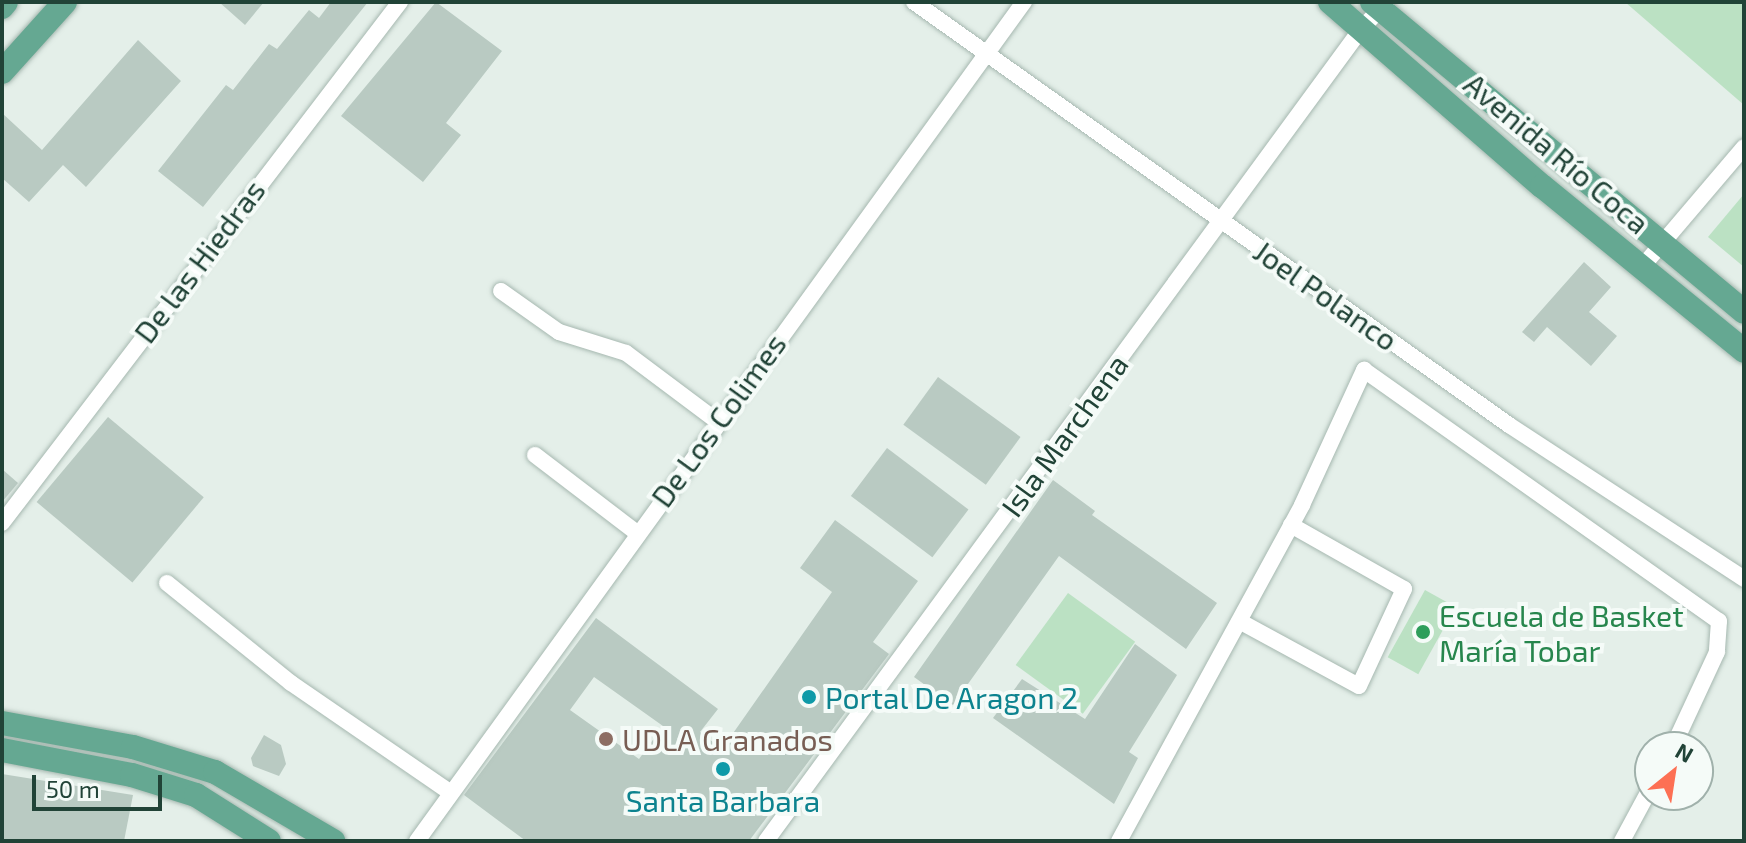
<!DOCTYPE html>
<html>
<head>
<meta charset="utf-8">
<style>
	body { margin:0 }
	#map { position:relative; width:1746px; height:843px; overflow:hidden; background:#e4efe9; font-family:"Exo 2",sans-serif }
	div>[style] { position:absolute }
	.green>* { inset:0; background:#bbe1c3; transform-origin:0 0 }
	.building>* { inset:0; background:#b9cac2; transform-origin:0 0 }
	.roads { filter:drop-shadow(0 0 2px #a6b8b0) drop-shadow(0 0 2px #a6b8b0) }
	.minor>* { height:16px; margin:-8px; padding:0 8px; transform-origin:8px; border-radius:8px; background:#fff }
	.primary>* { height:24px; margin:-12px; padding:0 12px; transform-origin:12px; border-radius:12px; background:#65a892 }
	.dots>* { width:22px; height:22px; translate:-50% -50%; box-sizing:border-box; border:4px solid #f5fbf8; border-radius:50% }
	span { translate:-50% -50%; white-space:nowrap; text-align:center; line-height:1.15; -webkit-text-stroke:8px #f5fbf8; paint-order:stroke }
	.street-label { font-size:30px; color:#214337 }
	.leisure-label { font-size:30px; color:#27864d }
	.left { translate:0 -50%; text-align:left }
	.culture-label { font-size:30px; color:#0d838f }
	.education-label { font-size:30px; color:#785e54 }
	.frame { position:absolute; inset:0; border:4px solid #214337; pointer-events:none }
	.north { position:absolute; left:1634px; top:731px; width:80px; height:80px; box-sizing:border-box; background:#f5fbf8; border:2px solid #a0b1ab; border-radius:50%; rotate:30deg; font-size:22px; font-weight:700; line-height:32px; text-align:center; color:#214337 }
	.north::after { content:''; display:block; margin:auto; width:28px; height:36px; background:#fd7054; clip-path:polygon(50% 0,100% 100%,50% 72%,0 100%) }
	.scale { position:absolute; left:32px; top:775px; width:130px; height:36px; box-sizing:border-box; border:4px solid #214337; border-top:0; padding-left:10px; font-size:24px; line-height:28px; white-space:nowrap; color:#214337; -webkit-text-stroke:6px #f5fbf8; paint-order:stroke }
</style>
</head>
<body>
<div id="map">
	<div class="green">
		<div style="clip-path:polygon(1625px 2px,1744px 2px,1744px 105px)"></div>
		<div style="clip-path:polygon(1744px 194px,1744px 267px,1708px 237px)"></div>
		<div style="left:1425px;top:590px;width:35px;height:77px;rotate:29deg"></div>
		<div style="left:1068px;top:593px;width:83px;height:89px;rotate:36deg"></div>
	</div>
	<div class="building">
		<div style="clip-path:polygon(219px 2px,264px 2px,245px 25px)"></div>
		<div style="clip-path:polygon(331px 2px,368px 2px,203px 207px,158px 171px,226px 85px,233px 90px,269px 44px,277px 49px,309px 10px,319px 18px)"></div>
		<div style="clip-path:polygon(436px 2px,502px 51px,446px 123px,461px 135px,423px 182px,341px 116px)"></div>
		<div style="clip-path:polygon(138px 40px,181px 81px,86px 187px,63px 165px,29px 202px,2px 178px,2px 113px,42px 150px)"></div>
		<div style="clip-path:polygon(1584px 262px,1611px 287px,1589px 312px,1617px 336px,1591px 366px,1547px 327px,1534px 342px,1522px 332px)"></div>
		<div style="left:938px;top:377px;width:102px;height:59px;rotate:36deg"></div>
		<div style="left:108px;top:417px;width:125px;height:111px;rotate:40deg"></div>
		<div style="left:887px;top:448px;width:102px;height:60px;rotate:37deg"></div>
		<div style="clip-path:polygon(2px 469px,18px 483px,2px 502px)"></div>
		<div style="clip-path:polygon(1053px 480px,1095px 511px,1092px 515px,1217px 603px,1186px 649px,1059px 556px,953px 705px,914px 677px)"></div>
		<div style="clip-path:polygon(evenodd,835px 520px,918px 581px,873px 642px,889px 654px,749px 841px,526px 841px,464px 795px,596px 618px,718px 709px,700px 732px,722px 749px,832px 592px,800px 568px,835px 520px,594px 677px,663px 726px,639px 759px,570px 710px,594px 677px)"></div>
		<div style="clip-path:polygon(1135px 644px,1177px 675px,1129px 752px,1138px 758px,1114px 804px,993px 718px,1022px 679px,1085px 719px)"></div>
		<div style="clip-path:polygon(264px 735px,281px 745px,286px 764px,279px 776px,253px 766px,251px 758px)"></div>
		<div style="clip-path:polygon(2px 774px,133px 795px,124px 841px,2px 841px)"></div>
	</div>
	<div class="roads">
		<div class="minor">
			<div style="left:914px;top:2px;width:730px;rotate:35.41deg"></div>
			<div style="left:1509px;top:425px;width:281px;rotate:33.2deg"></div>
			<div style="left:1642px;top:267px;width:157px;rotate:-49.6deg"></div>
			<div style="left:501px;top:291px;width:71px;rotate:35.3deg"></div>
			<div style="left:559px;top:332px;width:70px;rotate:17.4deg"></div>
			<div style="left:626px;top:353px;width:114px;rotate:36.8deg"></div>
			<div style="left:535px;top:455px;width:128px;rotate:37.4deg"></div>
			<div style="left:2px;top:523px;width:656px;rotate:-52.62deg"></div>
			<div style="left:167px;top:583px;width:159px;rotate:38.9deg"></div>
			<div style="left:291px;top:683px;width:194px;rotate:34.5deg"></div>
			<div style="left:1241px;top:622px;width:134px;rotate:28.5deg"></div>
			<div style="left:1359px;top:686px;width:107px;rotate:-65.1deg"></div>
			<div style="left:1404px;top:589px;width:130px;rotate:-150.5deg"></div>
			<div style="left:417px;top:841px;width:1036px;rotate:-54.12deg"></div>
			<div style="left:766px;top:841px;width:1008px;rotate:-53.76deg"></div>
			<div style="left:1362px;top:28px;width:35px;rotate:-46deg"></div>
			<div style="left:1119px;top:841px;width:383px;rotate:-61.4deg"></div>
			<div style="left:1302px;top:505px;width:149px;rotate:-65.3deg"></div>
			<div style="left:1364px;top:370px;width:435px;rotate:35.3deg"></div>
			<div style="left:1719px;top:621px;width:31px;rotate:94deg"></div>
			<div style="left:1717px;top:652px;width:105px;rotate:114.9deg"></div>
			<div style="left:1622px;top:841px;width:59px;rotate:-61.7deg"></div>
		</div>
		<div class="primary">
			<div style="left:1330px;top:2px;width:281px;rotate:41deg"></div>
			<div style="left:1542px;top:186px;width:261px;rotate:39.2deg"></div>
			<div style="left:1372px;top:2px;width:484px;rotate:39.8deg"></div>
			<div style="left:2px;top:7px;width:6px;rotate:-51deg"></div>
			<div style="left:2px;top:72px;width:94px;rotate:-48deg"></div>
			<div style="left:2px;top:723px;width:133px;rotate:10.4deg"></div>
			<div style="left:133px;top:747px;width:86px;rotate:17deg"></div>
			<div style="left:215px;top:772px;width:137px;rotate:30.3deg"></div>
			<div style="left:2px;top:750px;width:132px;rotate:10.9deg"></div>
			<div style="left:132px;top:775px;width:67px;rotate:17.4deg"></div>
			<div style="left:196px;top:795px;width:86px;rotate:32.2deg"></div>
		</div>
	</div>
	<div class="dots">
		<div style="left:1423px;top:632px;background:#2e9e5b"></div>
		<div style="left:809px;top:697px;background:#0f9aa8"></div>
		<div style="left:606px;top:739px;background:#8d6e63"></div>
		<div style="left:723px;top:769px;background:#0f9aa8"></div>
	</div>
	<div class="street-label">
		<span style="left:1557px;top:153px;rotate:40deg">Avenida Río Coca</span>
		<span style="left:199px;top:261px;rotate:-53deg">De las Hiedras</span>
		<span style="left:1326px;top:295px;rotate:35deg">Joel Polanco</span>
		<span style="left:718px;top:420px;rotate:-54deg">De Los Colimes</span>
		<span style="left:1064px;top:435px;rotate:-54deg">Isla Marchena</span>
	</div>
	<div class="leisure-label">
		<span class="left" style="left:1439px;top:632px">Escuela de Basket<br>María Tobar</span>
	</div>
	<div class="culture-label">
		<span class="left" style="left:825px;top:697px">Portal De Aragon 2</span>
		<span style="left:723px;top:800px">Santa Barbara</span>
	</div>
	<div class="education-label">
		<span class="left" style="left:622px;top:739px">UDLA Granados</span>
	</div>
	<div class="frame"></div>
	<div class="north">N</div>
	<div class="scale">50 m</div>
</div>
</body>
</html>
